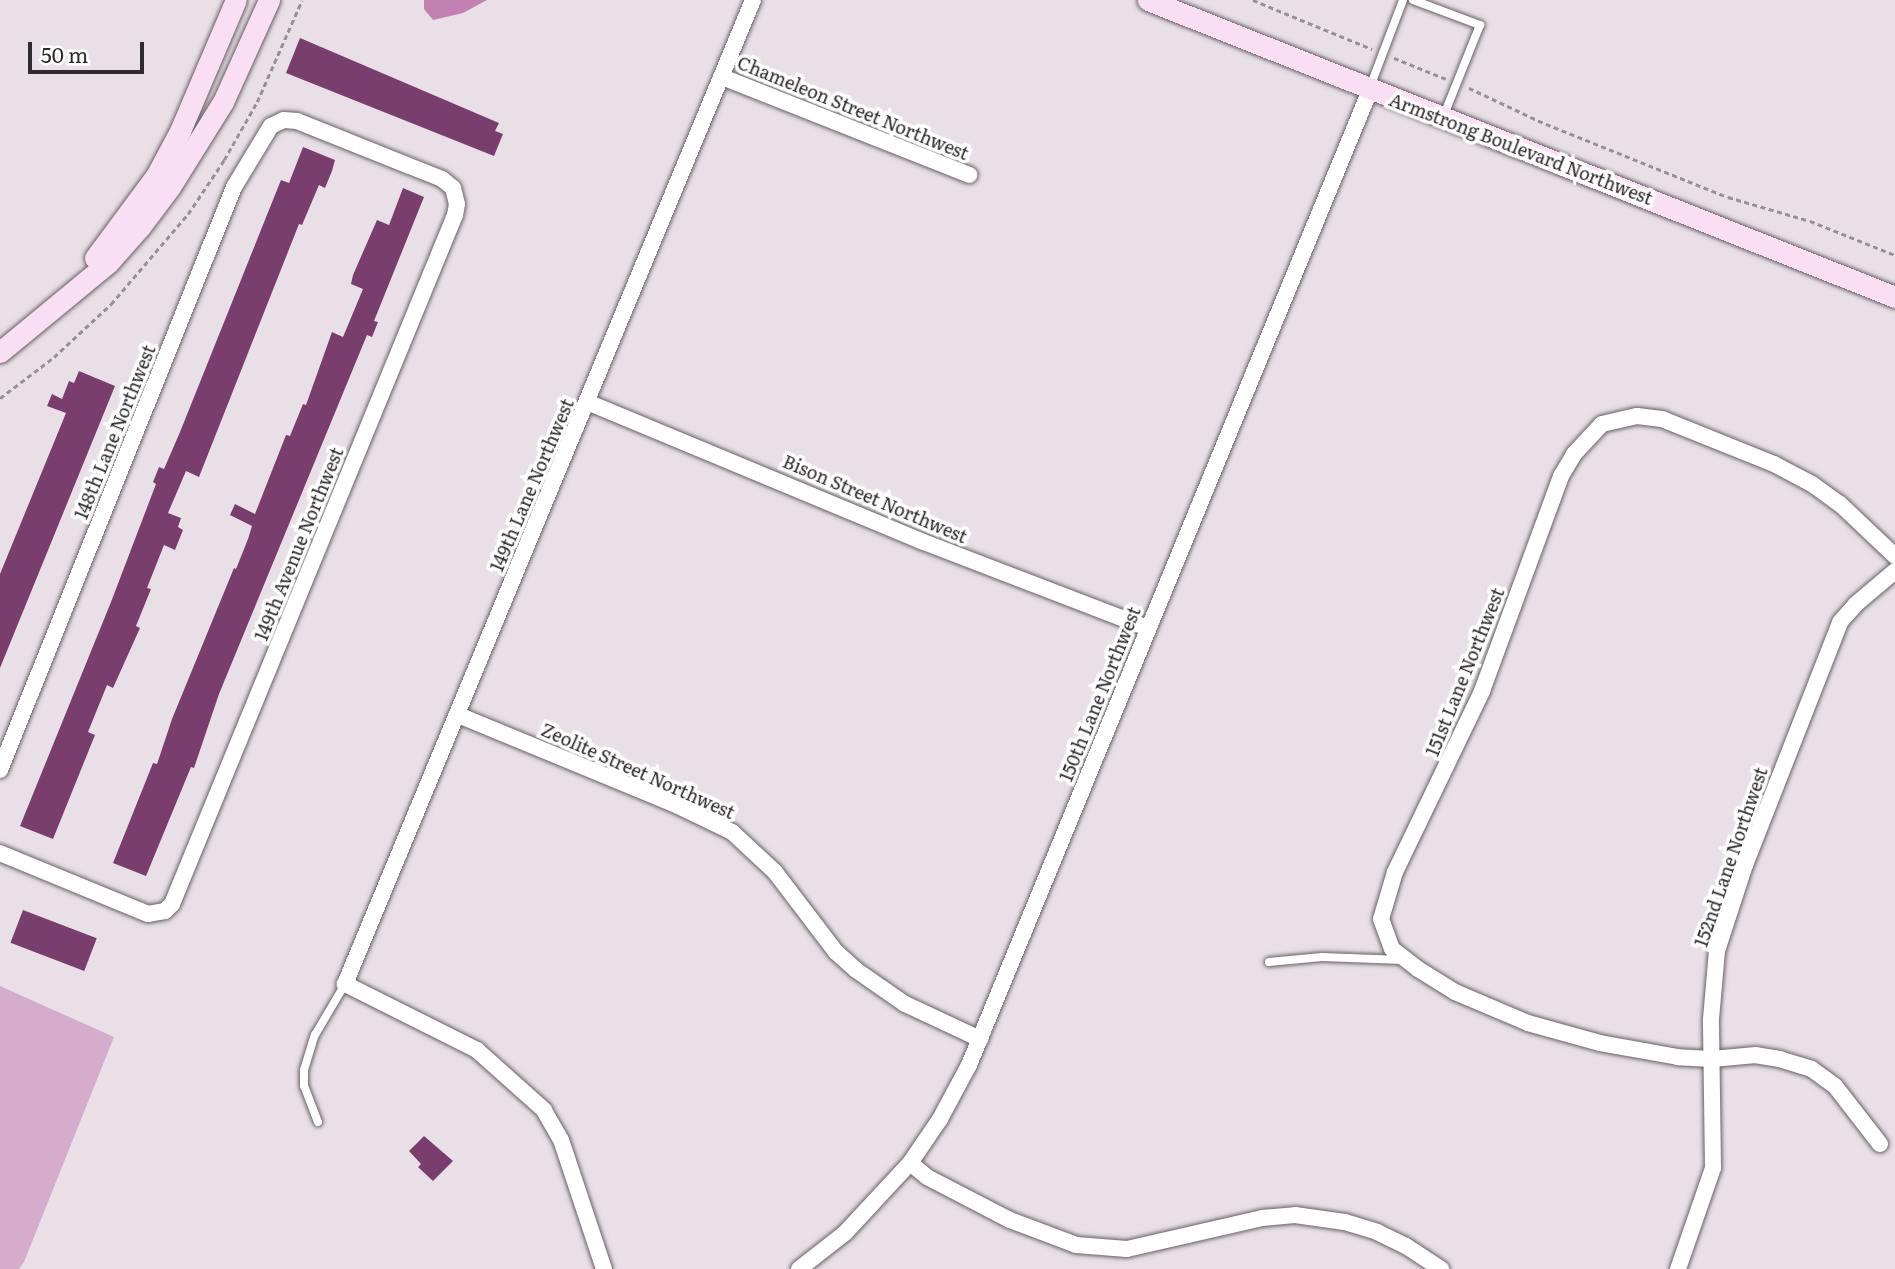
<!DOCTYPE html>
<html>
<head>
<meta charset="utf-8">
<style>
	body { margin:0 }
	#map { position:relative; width:1895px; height:1269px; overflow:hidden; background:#e9e0e7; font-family:Literata,serif }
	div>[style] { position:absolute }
	.green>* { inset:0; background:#d6accc }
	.water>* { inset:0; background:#c280b3 }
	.building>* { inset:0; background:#7a3e6e; transform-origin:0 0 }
	.path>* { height:2.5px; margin-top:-1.25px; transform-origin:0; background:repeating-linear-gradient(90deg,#979196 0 5px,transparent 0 8.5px) }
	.roads { filter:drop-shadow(0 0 2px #686066) drop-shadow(0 0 2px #686066) }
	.lane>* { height:8px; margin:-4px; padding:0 4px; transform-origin:4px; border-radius:4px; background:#fff }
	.street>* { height:16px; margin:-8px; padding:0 8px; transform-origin:8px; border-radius:8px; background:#fff }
	.secondary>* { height:21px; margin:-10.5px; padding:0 10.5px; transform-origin:10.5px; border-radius:10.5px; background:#f9def4 }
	span { translate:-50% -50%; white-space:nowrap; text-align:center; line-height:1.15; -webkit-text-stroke:7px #fff; paint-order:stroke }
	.street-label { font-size:18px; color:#2e2a2d }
	.scale { position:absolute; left:28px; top:42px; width:116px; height:32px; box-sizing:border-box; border:4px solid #2e2a2d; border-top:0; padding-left:9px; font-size:21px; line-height:24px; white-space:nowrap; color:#2e2a2d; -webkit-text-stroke:5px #fff; paint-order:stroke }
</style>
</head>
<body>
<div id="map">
	<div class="green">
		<div style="clip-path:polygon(0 986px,114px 1037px,24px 1262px,19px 1269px,0 1269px)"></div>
	</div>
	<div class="water">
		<div style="clip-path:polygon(424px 0,487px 0,463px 13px,433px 20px,424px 9px)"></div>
	</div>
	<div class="building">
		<div style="clip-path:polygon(300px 38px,499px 123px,495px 131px,503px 134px,494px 156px,286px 73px)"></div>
		<div style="clip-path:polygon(303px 147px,335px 160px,332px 171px,325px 188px,319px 185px,302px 225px,299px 224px,199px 477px,186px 471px,168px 513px,181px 518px,178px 527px,183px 530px,175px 550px,164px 545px,147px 588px,151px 589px,136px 626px,140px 628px,113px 688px,107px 685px,88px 732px,95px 735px,53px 839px,20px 826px,111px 602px,156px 484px,153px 482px,159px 467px,164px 469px,180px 432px,281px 180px,289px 183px)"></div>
		<div style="clip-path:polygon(403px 188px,424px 197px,374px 321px,378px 322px,372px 337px,367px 335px,219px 694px,194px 768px,191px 767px,146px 876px,113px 863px,153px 763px,157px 764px,172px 719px,234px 568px,236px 569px,248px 539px,252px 526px,230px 515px,235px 504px,255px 514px,286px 435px,290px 436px,303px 404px,306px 405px,332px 332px,343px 337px,363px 289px,351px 284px,353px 275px,377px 220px,389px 225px)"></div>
		<div style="clip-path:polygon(79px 371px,115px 386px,0 668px,0 574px,66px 413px,47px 406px,52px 394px,62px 399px,69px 381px,74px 383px)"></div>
		<div style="left:23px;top:910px;width:79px;height:35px;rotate:21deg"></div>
		<div style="clip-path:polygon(424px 1136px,453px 1161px,433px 1181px,418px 1167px,421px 1164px,409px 1151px)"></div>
	</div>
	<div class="path">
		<div style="left:1253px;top:0;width:129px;rotate:22.4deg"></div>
		<div style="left:1394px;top:58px;width:56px;rotate:22deg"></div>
		<div style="left:1469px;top:88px;width:85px;rotate:25.1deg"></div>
		<div style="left:1546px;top:124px;width:196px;rotate:21.9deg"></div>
		<div style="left:1728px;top:197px;width:85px;rotate:16.3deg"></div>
		<div style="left:1810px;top:221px;width:92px;rotate:21.8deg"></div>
		<div style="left:0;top:398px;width:68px;rotate:-37.2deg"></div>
		<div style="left:54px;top:357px;width:78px;rotate:-42.9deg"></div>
		<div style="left:111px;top:304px;width:118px;rotate:-49.5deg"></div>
		<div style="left:188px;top:214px;width:65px;rotate:-56.3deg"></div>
		<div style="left:224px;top:160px;width:67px;rotate:-60.4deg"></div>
		<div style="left:257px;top:102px;width:111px;rotate:-66.2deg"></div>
	</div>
	<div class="roads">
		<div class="lane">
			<div style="left:1413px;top:0;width:72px;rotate:20.5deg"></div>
			<div style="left:1480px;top:25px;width:97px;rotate:111.8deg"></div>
			<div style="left:1370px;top:87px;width:93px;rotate:-69.2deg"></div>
			<div style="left:1269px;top:962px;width:53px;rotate:-5.4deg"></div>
			<div style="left:1322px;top:957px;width:81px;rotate:2.1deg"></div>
			<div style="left:318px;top:1122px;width:39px;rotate:-111deg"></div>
			<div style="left:304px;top:1086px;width:16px;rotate:-90deg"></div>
			<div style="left:304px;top:1070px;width:37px;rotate:-73deg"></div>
			<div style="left:315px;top:1035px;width:59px;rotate:-59.5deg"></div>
		</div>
		<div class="street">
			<div style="left:722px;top:77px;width:266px;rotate:21.6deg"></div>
			<div style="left:587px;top:402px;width:362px;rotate:22.6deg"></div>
			<div style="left:921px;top:541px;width:243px;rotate:21deg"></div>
			<div style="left:458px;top:715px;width:231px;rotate:22.4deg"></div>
			<div style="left:672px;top:803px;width:67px;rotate:25.8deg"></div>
			<div style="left:732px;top:832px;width:59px;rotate:42.9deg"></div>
			<div style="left:775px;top:872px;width:101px;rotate:52.7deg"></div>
			<div style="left:836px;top:952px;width:27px;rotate:42deg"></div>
			<div style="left:856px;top:970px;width:60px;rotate:34.8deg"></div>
			<div style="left:905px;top:1004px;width:83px;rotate:25deg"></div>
			<div style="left:0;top:770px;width:628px;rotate:-68.13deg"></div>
			<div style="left:234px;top:187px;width:71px;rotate:-58.8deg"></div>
			<div style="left:271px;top:126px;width:14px;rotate:-25deg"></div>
			<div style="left:284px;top:120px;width:13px;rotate:4deg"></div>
			<div style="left:297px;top:121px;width:156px;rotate:21.8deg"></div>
			<div style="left:442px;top:179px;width:14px;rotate:39deg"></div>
			<div style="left:453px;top:188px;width:16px;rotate:76deg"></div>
			<div style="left:457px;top:204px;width:11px;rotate:100deg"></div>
			<div style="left:455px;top:215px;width:745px;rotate:112.33deg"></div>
			<div style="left:172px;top:904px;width:10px;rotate:135deg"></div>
			<div style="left:165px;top:911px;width:17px;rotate:170deg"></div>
			<div style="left:148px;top:914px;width:160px;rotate:-157.6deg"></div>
			<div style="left:1880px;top:1144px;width:73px;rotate:-127.8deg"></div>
			<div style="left:1835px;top:1086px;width:29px;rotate:-144deg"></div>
			<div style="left:1812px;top:1069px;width:34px;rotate:-163deg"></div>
			<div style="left:1780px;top:1059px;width:24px;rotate:-171deg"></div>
			<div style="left:1756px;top:1055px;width:44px;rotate:174.8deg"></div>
			<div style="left:1712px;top:1059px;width:34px;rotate:-177deg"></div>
			<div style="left:1678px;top:1057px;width:79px;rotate:-169.8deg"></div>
			<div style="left:1600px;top:1043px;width:75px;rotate:-164.5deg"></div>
			<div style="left:1528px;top:1023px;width:79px;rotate:-157deg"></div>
			<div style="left:1455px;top:992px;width:44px;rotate:-148.1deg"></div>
			<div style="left:1418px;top:969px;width:33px;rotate:-142deg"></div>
			<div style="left:1392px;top:949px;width:32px;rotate:-110deg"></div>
			<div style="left:1381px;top:919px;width:49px;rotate:-73.4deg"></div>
			<div style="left:1395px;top:872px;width:201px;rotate:-64.3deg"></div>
			<div style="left:1482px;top:691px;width:229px;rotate:-69.8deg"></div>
			<div style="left:1561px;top:476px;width:26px;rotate:-59deg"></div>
			<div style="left:1574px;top:454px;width:41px;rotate:-47deg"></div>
			<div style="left:1602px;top:424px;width:36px;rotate:-13deg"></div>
			<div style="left:1637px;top:416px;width:25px;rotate:7deg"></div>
			<div style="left:1662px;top:419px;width:121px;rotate:21.9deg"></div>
			<div style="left:1774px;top:464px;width:43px;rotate:27.8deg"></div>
			<div style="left:1812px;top:484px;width:34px;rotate:36deg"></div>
			<div style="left:1840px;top:504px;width:76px;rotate:43.4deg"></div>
			<div style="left:910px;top:1163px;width:22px;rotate:39deg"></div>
			<div style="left:927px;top:1177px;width:93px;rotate:27.4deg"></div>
			<div style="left:1010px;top:1220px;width:71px;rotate:20.7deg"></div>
			<div style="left:1076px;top:1245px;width:51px;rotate:4.5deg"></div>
			<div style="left:1127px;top:1249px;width:139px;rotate:-12.9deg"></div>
			<div style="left:1262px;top:1218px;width:33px;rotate:-5deg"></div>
			<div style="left:1295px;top:1215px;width:50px;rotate:8deg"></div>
			<div style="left:1345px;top:1222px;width:34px;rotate:17deg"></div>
			<div style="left:1377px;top:1232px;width:32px;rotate:26deg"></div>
			<div style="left:1406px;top:1246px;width:42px;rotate:33.3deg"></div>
			<div style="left:604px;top:1269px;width:136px;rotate:-108.4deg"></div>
			<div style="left:561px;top:1140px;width:34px;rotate:-120deg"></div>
			<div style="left:544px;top:1110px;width:90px;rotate:-138.2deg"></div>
			<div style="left:477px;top:1050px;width:148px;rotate:-153.4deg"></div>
			<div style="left:345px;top:984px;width:1065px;rotate:-67.48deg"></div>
			<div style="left:799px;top:1269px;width:58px;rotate:-38deg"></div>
			<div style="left:845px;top:1233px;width:96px;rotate:-47.1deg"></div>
			<div style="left:910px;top:1163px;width:53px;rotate:-55.7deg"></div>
			<div style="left:940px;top:1119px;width:61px;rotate:-61.8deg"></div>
			<div style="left:969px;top:1065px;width:1054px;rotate:-67.64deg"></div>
			<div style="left:1678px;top:1269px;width:107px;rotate:-70.9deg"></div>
			<div style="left:1713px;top:1168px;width:149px;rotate:-90.8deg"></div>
			<div style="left:1711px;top:1019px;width:68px;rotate:-85deg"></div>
			<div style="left:1717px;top:951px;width:90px;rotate:-72deg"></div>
			<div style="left:1745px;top:865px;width:261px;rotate:-68.6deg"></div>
			<div style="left:1840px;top:622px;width:24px;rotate:-48deg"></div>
			<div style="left:1856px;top:604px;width:51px;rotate:-40.2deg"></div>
		</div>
		<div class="secondary">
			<div style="left:1148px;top:0;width:804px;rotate:21.68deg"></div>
			<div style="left:95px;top:258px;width:102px;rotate:-53.4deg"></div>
			<div style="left:156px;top:176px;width:51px;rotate:-61.9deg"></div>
			<div style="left:180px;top:131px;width:142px;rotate:-66.9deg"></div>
			<div style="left:0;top:352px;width:140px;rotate:-39.5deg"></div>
			<div style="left:108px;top:263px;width:48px;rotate:-48.4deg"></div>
			<div style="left:140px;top:227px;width:50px;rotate:-53.1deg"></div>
			<div style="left:170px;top:187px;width:100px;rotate:-58.1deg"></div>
			<div style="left:223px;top:102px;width:112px;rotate:-65.7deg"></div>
		</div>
	</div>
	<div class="street-label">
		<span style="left:853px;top:108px;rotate:22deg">Chameleon Street Northwest</span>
		<span style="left:1521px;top:149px;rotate:21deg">Armstrong Boulevard Northwest</span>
		<span style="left:115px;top:432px;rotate:-68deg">148th Lane Northwest</span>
		<span style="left:532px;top:485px;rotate:-67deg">149th Lane Northwest</span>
		<span style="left:875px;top:499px;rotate:23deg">Bison Street Northwest</span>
		<span style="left:299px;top:544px;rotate:-68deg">149th Avenue Northwest</span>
		<span style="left:1465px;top:672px;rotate:-68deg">151st Lane Northwest</span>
		<span style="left:1100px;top:694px;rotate:-68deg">150th Lane Northwest</span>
		<span style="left:638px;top:771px;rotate:24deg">Zeolite Street Northwest</span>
		<span style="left:1731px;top:857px;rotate:-71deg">152nd Lane Northwest</span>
	</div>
	<div class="scale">50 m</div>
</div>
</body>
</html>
